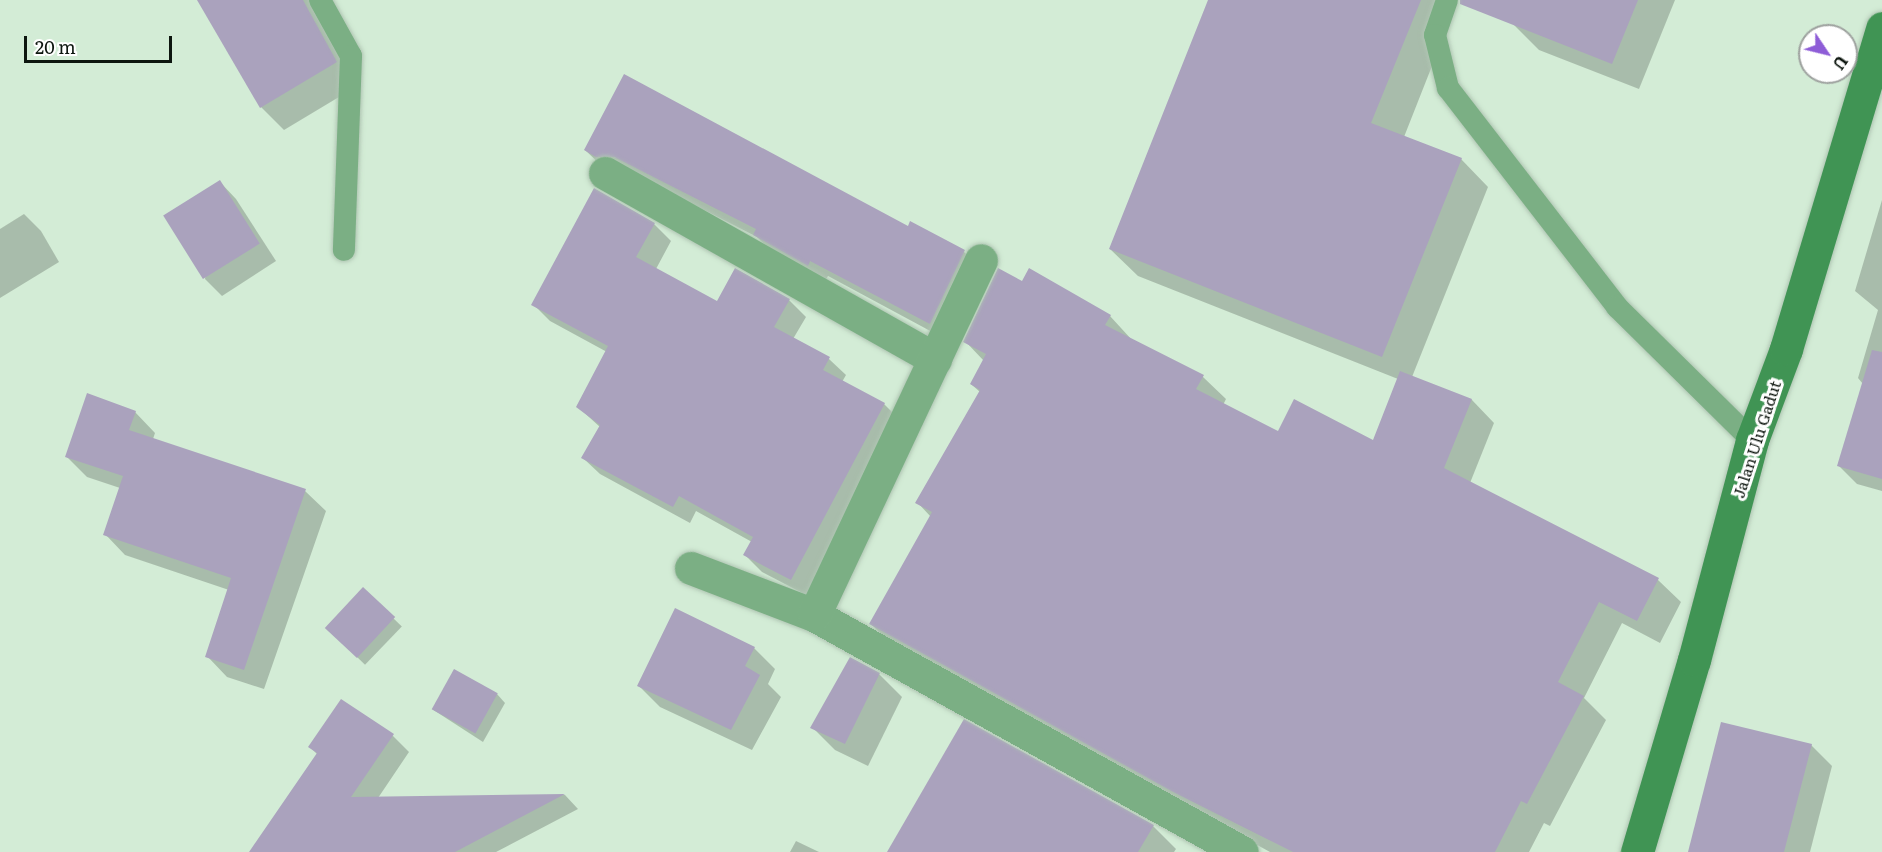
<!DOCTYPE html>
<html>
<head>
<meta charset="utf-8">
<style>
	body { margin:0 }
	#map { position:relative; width:1882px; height:852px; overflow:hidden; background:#d3ecd6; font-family:Literata,serif }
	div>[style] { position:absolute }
	.shadow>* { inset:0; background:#0003; transform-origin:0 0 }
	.building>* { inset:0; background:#aaa2bd; transform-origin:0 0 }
	.roads { filter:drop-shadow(0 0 2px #afc5b2) drop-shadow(0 0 2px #afc5b2) }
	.lane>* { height:22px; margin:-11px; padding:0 11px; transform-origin:11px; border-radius:11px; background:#7baf84 }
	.street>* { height:33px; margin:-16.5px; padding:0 16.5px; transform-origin:16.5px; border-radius:16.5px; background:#7baf84 }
	.secondary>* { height:33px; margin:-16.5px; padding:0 16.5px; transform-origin:16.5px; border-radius:16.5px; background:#409454 }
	span { translate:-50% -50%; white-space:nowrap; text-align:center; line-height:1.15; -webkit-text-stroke:6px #fff; paint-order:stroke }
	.street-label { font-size:16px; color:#0d160f }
	.north { position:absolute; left:1798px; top:24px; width:60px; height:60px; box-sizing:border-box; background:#fff; border:2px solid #9ea29f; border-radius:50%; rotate:125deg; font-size:16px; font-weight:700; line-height:24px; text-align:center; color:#0d160f }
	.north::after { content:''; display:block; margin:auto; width:21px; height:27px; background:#8e5dd7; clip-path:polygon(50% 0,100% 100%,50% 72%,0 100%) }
	.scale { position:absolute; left:24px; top:36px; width:148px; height:27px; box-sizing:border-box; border:3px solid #0d160f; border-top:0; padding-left:8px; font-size:18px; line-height:21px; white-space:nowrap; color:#0d160f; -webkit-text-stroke:4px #fff; paint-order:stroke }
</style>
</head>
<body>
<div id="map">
	<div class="shadow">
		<div style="clip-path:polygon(222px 0,311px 0,359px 85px,284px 130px,261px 107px)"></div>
		<div style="clip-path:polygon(1210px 0,1458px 0,1404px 137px,1461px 159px,1488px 187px,1412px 377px,1472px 400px,1494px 423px,1470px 483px,1658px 580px,1681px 602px,1660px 643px,1622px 623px,1584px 698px,1606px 720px,1550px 826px,1544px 823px,1529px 852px,1270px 852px,893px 646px,871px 624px,931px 517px,917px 502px,980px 392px,971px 384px,984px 361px,965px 341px,1023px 283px,1110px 316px,1132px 340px,1203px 377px,1226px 399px,1223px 405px,1279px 433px,1374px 442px,1398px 379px,1138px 276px,1110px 249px)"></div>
		<div style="clip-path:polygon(1521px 0,1675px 0,1639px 89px,1539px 50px,1512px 23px)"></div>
		<div style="clip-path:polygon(585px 150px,908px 228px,911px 223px,964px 252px,981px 268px,947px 340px,828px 276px,825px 281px,771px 251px,757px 237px,632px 173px,602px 166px)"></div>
		<div style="clip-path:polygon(220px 182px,236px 199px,276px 261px,222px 296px,205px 279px)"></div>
		<div style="clip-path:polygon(1882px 200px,1882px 491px,1857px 484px,1839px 466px,1863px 384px,1858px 378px,1878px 310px,1855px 291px)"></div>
		<div style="clip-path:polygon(24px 214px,41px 231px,59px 262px,0 298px,0 229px)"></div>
		<div style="clip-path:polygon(654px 224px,671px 241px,656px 269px,718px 303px,789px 300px,806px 317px,793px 339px,829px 359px,846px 375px,842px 382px,884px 404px,901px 421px,808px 596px,762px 572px,745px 555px,752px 542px,696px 511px,690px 523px,600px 474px,583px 458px,601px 428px,577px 406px,607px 352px,550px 321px,533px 304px)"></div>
		<div style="clip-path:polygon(135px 412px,155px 433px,153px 439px,305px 491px,326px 511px,264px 689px,227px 677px,207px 656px,229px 590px,125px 555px,105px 534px,120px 488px,87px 477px,67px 457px)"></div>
		<div style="left:363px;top:589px;width:54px;height:53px;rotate:44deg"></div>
		<div style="clip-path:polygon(754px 648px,775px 669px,768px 684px,781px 697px,752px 750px,660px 707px,639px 686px)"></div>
		<div style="clip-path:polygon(879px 674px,902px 697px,868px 766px,835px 750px,812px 727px)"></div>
		<div style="clip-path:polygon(497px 694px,505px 703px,483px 742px,432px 709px)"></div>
		<div style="clip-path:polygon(393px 736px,409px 752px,378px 798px,565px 795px,578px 809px,496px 852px,251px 852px,318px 755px,310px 747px)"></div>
		<div style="clip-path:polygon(1811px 745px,1832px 766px,1810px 852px,1689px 852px)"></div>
		<div style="clip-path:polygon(1153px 826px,1176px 849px,1174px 852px,888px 852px)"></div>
		<div style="clip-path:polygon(796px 841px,819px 852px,790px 852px)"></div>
	</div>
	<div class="building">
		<div style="clip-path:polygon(197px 0,303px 0,337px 62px,260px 108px)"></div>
		<div style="clip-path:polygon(1208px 0,1421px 0,1371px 123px,1462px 158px,1382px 357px,1109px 249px)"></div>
		<div style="clip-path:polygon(1460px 0,1638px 0,1612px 64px,1460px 4px)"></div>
		<div style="clip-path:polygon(624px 74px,908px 226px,910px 221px,965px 250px,930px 324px,810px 261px,808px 266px,753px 235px,756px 229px,614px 157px,596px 157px,584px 150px)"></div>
		<div style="left:220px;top:180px;width:75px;height:67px;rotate:58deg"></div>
		<div style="clip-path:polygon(594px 188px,655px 223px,636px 257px,717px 301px,735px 268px,790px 299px,774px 327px,830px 357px,823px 370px,885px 403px,791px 580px,743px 555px,753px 537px,679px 496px,673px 507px,581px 458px,600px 425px,576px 407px,608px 346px,531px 305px)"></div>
		<div style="clip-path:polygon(998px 268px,1022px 281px,1029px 268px,1111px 315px,1105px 325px,1204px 375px,1196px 389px,1278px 431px,1294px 399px,1373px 440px,1400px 371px,1472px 399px,1444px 468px,1659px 578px,1637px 621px,1599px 602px,1558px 682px,1584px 696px,1527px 804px,1521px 801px,1495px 852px,1293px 852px,1173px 792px,869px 624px,932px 512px,915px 503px,980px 390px,970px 384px,986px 354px,963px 342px)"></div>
		<div style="clip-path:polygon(1872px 350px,1882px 352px,1882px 479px,1837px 466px)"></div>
		<div style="clip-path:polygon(87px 393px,136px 411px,129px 430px,306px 489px,244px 670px,205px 657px,231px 578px,103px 535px,123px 476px,65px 457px)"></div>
		<div style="left:363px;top:587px;width:44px;height:56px;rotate:43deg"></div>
		<div style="clip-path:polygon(675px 608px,755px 647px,745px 666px,760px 675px,731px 730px,637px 686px)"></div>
		<div style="clip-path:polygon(850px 657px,880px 673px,845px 744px,810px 728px)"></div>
		<div style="left:454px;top:669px;width:50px;height:46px;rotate:29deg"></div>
		<div style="clip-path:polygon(341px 699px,394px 734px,351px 797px,565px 794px,455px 852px,249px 852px,317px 753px,308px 747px)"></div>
		<div style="clip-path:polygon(964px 719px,1154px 825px,1138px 852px,887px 852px)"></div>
		<div style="clip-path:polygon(1721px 722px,1812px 744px,1784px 852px,1688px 852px)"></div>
	</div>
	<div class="roads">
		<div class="lane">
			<div style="left:320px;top:0;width:64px;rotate:61deg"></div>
			<div style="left:351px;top:56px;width:194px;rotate:92.1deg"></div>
			<div style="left:1447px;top:0;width:37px;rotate:109deg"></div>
			<div style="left:1435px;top:35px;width:55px;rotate:76.2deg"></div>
			<div style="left:1448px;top:88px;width:277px;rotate:52.3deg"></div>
			<div style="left:1617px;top:307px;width:190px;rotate:44.6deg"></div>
		</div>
		<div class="street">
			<div style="left:605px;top:173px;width:379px;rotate:29.4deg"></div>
			<div style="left:691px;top:568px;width:132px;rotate:20.9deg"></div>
			<div style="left:814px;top:615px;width:489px;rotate:29deg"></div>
			<div style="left:814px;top:615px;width:392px;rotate:-64.8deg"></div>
		</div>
		<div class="secondary">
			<div style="left:1637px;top:852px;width:200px;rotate:-73.5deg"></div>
			<div style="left:1694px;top:660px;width:228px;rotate:-75.2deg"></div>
			<div style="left:1752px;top:440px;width:97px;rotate:-69.5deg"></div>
			<div style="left:1786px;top:349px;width:335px;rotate:-73.3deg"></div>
		</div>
	</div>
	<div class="street-label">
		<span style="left:1756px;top:439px;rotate:-72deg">Jalan Ulu Gadut</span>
	</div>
	<div class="north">U</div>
	<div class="scale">20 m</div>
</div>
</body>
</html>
